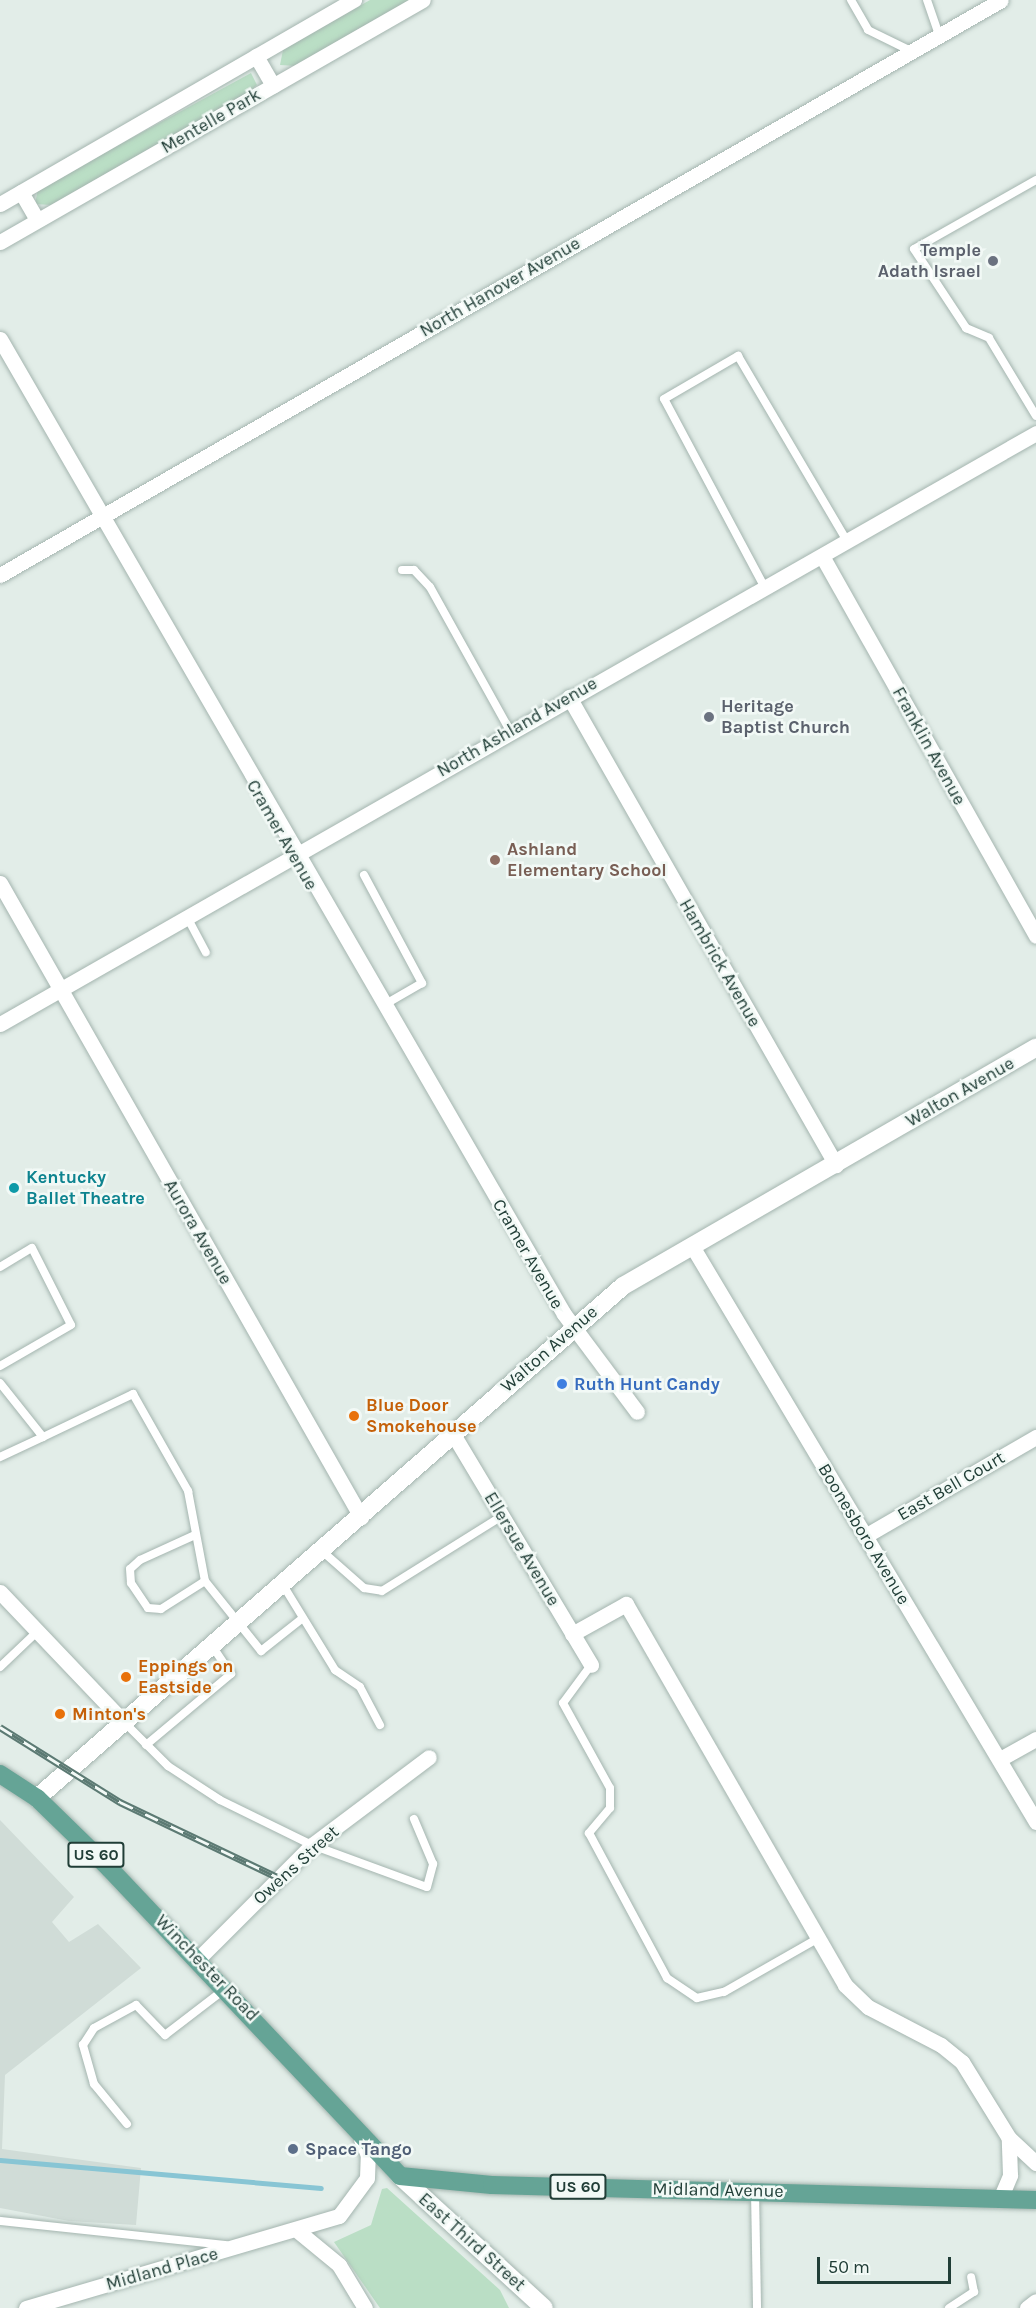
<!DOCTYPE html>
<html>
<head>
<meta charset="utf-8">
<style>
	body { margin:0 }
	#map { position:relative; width:1036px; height:2308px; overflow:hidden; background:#e2ede8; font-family:Karla,sans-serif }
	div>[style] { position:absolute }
	.built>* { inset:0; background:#d0dcd7 }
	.green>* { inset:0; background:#badec5 }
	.stream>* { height:5px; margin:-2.5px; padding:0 2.5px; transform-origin:2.5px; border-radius:2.5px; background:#88c5d4 }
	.roads { filter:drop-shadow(0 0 2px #a4b5af) drop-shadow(0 0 2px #a4b5af) }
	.service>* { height:8px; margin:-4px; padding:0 4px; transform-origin:4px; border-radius:4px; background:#fff }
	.minor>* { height:15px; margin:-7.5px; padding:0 7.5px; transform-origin:7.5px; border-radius:7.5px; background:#fff }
	.tertiary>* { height:18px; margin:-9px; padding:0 9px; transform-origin:9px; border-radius:9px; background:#fff }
	.secondary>* { height:18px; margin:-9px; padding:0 9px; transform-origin:9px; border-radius:9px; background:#fff }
	.primary>* { height:18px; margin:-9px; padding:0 9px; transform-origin:9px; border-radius:9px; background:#65a496 }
	.rail>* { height:7px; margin-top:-3.5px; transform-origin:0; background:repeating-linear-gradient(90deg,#f2f9f6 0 14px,#5c7a73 0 28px); box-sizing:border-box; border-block:2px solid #5c7a73 }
	.dots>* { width:16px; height:16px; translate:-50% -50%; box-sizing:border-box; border:3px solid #f2f9f6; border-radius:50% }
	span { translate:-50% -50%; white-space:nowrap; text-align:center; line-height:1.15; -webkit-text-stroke:5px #f2f9f6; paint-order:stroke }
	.shield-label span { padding:2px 4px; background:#f2f9f6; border:2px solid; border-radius:4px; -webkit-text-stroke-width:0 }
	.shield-label { font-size:16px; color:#213e37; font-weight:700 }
	.street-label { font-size:18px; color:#213e37 }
	.worship-label { font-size:18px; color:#5b616d; font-weight:700 }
	.right { translate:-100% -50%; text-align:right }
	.left { translate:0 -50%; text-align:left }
	.education-label { font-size:18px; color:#785e54; font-weight:700 }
	.culture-label { font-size:18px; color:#0d838f; font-weight:700 }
	.shop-label { font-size:18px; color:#366cbe; font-weight:700 }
	.food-label { font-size:18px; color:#c56008; font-weight:700 }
	.service-label { font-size:18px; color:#4e5e75; font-weight:700 }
	.scale { position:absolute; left:817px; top:2257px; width:134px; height:27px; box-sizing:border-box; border:3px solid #213e37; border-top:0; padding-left:8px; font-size:18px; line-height:21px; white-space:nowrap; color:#213e37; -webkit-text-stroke:4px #f2f9f6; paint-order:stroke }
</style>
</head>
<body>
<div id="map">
	<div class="built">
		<div style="clip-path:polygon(0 1820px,74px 1897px,52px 1922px,69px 1942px,98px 1924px,141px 1968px,5px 2075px,2px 2149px,141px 2168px,136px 2225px,69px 2221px,0 2208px)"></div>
	</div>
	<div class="green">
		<div style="clip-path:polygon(370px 0,411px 0,297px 66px,280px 65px,283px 50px)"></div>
		<div style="clip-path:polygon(251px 73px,257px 85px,249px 92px,51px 205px,35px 204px,38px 189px)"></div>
		<div style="clip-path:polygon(387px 2188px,500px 2290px,509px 2308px,380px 2308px,334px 2242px,371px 2225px,382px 2189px)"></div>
	</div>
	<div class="stream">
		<div style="left:0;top:2160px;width:322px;rotate:5deg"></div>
	</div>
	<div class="roads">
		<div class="service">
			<div style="left:851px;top:0;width:34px;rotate:60deg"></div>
			<div style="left:868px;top:30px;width:48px;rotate:26deg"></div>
			<div style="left:927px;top:0;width:37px;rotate:71deg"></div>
			<div style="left:1036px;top:180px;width:140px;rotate:150.5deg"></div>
			<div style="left:914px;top:249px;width:95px;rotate:56.6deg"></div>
			<div style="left:966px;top:328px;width:25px;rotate:23deg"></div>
			<div style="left:989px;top:338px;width:91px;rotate:58.9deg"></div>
			<div style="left:402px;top:570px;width:12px"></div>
			<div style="left:414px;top:570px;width:23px;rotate:47deg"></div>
			<div style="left:430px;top:587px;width:165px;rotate:60.9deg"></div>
			<div style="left:765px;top:588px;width:214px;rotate:-118.1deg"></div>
			<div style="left:664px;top:399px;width:86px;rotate:-30.2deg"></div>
			<div style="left:738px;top:356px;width:215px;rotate:59.5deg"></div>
			<div style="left:364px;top:875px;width:123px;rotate:61.8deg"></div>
			<div style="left:422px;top:983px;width:44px;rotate:149.9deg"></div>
			<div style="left:187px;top:917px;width:40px;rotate:62deg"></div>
			<div style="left:0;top:1267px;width:37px;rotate:-31deg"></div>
			<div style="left:32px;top:1248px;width:86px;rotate:63.1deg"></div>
			<div style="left:71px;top:1325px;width:82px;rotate:150deg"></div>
			<div style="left:0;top:1383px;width:69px;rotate:51.5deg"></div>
			<div style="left:43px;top:1437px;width:100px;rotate:-25.5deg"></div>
			<div style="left:133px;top:1394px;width:112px;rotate:60.4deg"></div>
			<div style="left:188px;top:1491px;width:92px;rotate:79.3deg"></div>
			<div style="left:205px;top:1581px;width:90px;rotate:51.3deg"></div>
			<div style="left:261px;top:1651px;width:53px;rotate:-38.2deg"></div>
			<div style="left:0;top:1457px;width:47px;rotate:-24.9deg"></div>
			<div style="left:195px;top:1535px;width:60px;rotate:155.6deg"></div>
			<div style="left:140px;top:1560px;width:13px;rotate:138deg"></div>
			<div style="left:130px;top:1569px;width:14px;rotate:86deg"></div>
			<div style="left:131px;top:1583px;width:30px;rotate:56deg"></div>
			<div style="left:148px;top:1608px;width:13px;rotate:4deg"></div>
			<div style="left:161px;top:1609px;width:52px;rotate:-32.5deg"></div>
			<div style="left:322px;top:1551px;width:56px;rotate:41.4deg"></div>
			<div style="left:364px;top:1588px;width:18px;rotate:9deg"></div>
			<div style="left:382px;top:1591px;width:142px;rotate:-32deg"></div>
			<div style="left:283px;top:1585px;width:100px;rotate:58.5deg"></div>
			<div style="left:335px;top:1670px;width:30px;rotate:34deg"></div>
			<div style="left:360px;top:1687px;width:43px;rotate:62.2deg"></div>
			<div style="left:591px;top:1665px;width:47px;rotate:126.4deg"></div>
			<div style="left:563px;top:1703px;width:97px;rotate:61.1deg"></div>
			<div style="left:610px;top:1788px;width:20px;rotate:90deg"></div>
			<div style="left:610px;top:1808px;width:33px;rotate:130deg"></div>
			<div style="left:589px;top:1833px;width:165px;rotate:61.7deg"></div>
			<div style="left:667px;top:1978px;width:36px;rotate:34deg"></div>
			<div style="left:697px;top:1998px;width:28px;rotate:-13deg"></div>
			<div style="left:724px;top:1992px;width:107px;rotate:-29.7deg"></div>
			<div style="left:0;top:1667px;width:52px;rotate:-43.5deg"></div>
			<div style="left:125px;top:1723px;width:61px;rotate:45deg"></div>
			<div style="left:168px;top:1766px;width:62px;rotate:33.2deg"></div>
			<div style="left:220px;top:1800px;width:102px;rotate:26.1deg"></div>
			<div style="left:312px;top:1845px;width:122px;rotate:20.1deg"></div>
			<div style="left:427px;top:1887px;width:24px;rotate:-75deg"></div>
			<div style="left:433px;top:1864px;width:49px;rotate:-112.9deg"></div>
			<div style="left:146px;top:1745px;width:111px;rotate:-39.9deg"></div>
			<div style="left:231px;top:1674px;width:34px;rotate:-124deg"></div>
			<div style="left:127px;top:2124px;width:52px;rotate:-129.5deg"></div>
			<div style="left:94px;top:2084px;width:41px;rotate:-105.8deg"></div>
			<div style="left:83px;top:2045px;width:20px;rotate:-57deg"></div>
			<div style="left:94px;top:2028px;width:48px;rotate:-28.7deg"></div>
			<div style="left:136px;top:2005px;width:42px;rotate:46deg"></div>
			<div style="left:165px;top:2035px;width:76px;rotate:-37.5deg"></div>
			<div style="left:755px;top:2191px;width:117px;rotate:89deg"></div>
			<div style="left:0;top:2221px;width:227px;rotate:6.1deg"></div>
			<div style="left:949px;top:2308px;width:30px;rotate:-33deg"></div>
			<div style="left:974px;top:2292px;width:15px;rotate:-101deg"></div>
		</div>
		<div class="minor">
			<div style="left:256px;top:56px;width:34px;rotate:60deg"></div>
			<div style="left:21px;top:192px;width:32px;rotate:60deg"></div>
			<div style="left:0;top:204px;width:409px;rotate:-30deg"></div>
			<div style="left:0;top:242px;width:487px;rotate:-29.8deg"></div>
			<div style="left:0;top:339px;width:1126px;rotate:59.95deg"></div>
			<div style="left:564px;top:1314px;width:122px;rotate:53.3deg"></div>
			<div style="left:822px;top:556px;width:436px;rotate:60.6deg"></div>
			<div style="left:0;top:575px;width:1154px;rotate:-29.87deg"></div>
			<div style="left:569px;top:697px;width:539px;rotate:60.29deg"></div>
			<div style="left:0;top:883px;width:730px;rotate:60.34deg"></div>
			<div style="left:0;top:1024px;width:1193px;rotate:-29.7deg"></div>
			<div style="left:692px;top:1246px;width:671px;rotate:59.15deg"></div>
			<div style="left:453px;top:1434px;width:269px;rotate:59.1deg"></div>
			<div style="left:865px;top:1536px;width:198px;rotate:-30.1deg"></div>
			<div style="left:0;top:1592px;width:180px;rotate:46.4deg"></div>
			<div style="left:572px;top:1634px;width:62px;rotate:-29.1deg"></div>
			<div style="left:626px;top:1604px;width:439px;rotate:60.1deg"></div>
			<div style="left:845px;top:1985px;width:32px;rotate:44deg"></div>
			<div style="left:868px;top:2007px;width:82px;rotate:27.5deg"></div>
			<div style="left:941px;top:2045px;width:27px;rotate:39deg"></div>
			<div style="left:962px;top:2062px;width:89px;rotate:58.3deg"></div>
			<div style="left:1000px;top:1759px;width:41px;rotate:-29.1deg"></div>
			<div style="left:198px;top:1959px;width:161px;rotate:-45deg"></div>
			<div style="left:312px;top:1845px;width:146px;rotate:-36.9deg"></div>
			<div style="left:1000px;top:2199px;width:26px;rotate:-67deg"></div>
			<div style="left:1010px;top:2175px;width:37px;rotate:-92deg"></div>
			<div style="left:1009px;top:2138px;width:37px;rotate:43deg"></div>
			<div style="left:299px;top:2232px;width:52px;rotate:39.5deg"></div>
			<div style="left:339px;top:2265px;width:50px;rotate:58.8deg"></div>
			<div style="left:26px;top:2308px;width:326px;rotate:-16.4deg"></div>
			<div style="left:339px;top:2216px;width:47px;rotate:-53.6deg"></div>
			<div style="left:367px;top:2178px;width:23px;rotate:-88deg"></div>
			<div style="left:368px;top:2155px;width:17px;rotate:-114deg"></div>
			<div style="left:1027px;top:2308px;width:11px;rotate:-38deg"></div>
		</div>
		<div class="tertiary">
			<div style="left:37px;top:1798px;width:778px;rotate:-41.14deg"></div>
			<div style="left:623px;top:1286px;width:477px;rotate:-30deg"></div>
		</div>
		<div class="secondary">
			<div style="left:400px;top:2176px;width:195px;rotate:42.5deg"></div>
		</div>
		<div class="primary">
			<div style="left:0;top:1774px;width:44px;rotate:33deg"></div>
			<div style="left:37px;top:1798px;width:102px;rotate:44.2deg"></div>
			<div style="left:110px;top:1869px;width:422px;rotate:46.6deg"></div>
			<div style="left:400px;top:2176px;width:92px;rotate:5.6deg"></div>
			<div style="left:492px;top:2185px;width:544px;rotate:1.58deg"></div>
		</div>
	</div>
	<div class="rail">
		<div style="left:0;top:1727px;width:142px;rotate:32deg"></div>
		<div style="left:120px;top:1802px;width:176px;rotate:25.5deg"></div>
	</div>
	<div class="dots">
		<div style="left:993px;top:261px;background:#6b7280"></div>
		<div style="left:709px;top:717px;background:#6b7280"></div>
		<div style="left:495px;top:860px;background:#8d6e63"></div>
		<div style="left:14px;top:1188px;background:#0f9aa8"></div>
		<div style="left:562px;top:1384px;background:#3f7fe0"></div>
		<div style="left:354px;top:1416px;background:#e8710a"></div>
		<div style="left:126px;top:1677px;background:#e8710a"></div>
		<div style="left:60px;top:1714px;background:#e8710a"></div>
		<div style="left:293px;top:2149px;background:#5c6f8a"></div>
	</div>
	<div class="shield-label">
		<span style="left:96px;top:1855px">US 60</span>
		<span style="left:578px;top:2187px">US 60</span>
	</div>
	<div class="street-label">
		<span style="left:211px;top:121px;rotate:-30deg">Mentelle Park</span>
		<span style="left:500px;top:287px;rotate:-30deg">North Hanover Avenue</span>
		<span style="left:517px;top:727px;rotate:-30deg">North Ashland Avenue</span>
		<span style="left:929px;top:746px;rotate:61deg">Franklin Avenue</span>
		<span style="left:282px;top:835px;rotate:60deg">Cramer Avenue</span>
		<span style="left:720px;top:963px;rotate:60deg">Hambrick Avenue</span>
		<span style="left:960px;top:1092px;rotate:-30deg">Walton Avenue</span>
		<span style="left:198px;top:1232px;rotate:60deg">Aurora Avenue</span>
		<span style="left:528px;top:1254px;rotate:60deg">Cramer Avenue</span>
		<span style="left:549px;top:1349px;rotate:-41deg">Walton Avenue</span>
		<span style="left:951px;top:1486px;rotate:-30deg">East Bell Court</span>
		<span style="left:864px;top:1534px;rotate:59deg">Boonesboro Avenue</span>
		<span style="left:522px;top:1549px;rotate:59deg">Ellersue Avenue</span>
		<span style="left:296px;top:1865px;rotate:-42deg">Owens Street</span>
		<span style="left:207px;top:1968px;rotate:46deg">Winchester Road</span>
		<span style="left:718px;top:2190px;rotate:1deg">Midland Avenue</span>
		<span style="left:472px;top:2242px;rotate:42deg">East Third Street</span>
		<span style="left:162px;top:2269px;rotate:-16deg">Midland Place</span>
	</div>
	<div class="worship-label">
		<span class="right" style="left:981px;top:261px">Temple<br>Adath Israel</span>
		<span class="left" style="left:721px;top:717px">Heritage<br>Baptist Church</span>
	</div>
	<div class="education-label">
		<span class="left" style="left:507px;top:860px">Ashland<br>Elementary School</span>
	</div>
	<div class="culture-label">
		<span class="left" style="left:26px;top:1188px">Kentucky<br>Ballet Theatre</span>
	</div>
	<div class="shop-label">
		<span class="left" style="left:574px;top:1384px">Ruth Hunt Candy</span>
	</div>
	<div class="food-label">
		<span class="left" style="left:366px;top:1416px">Blue Door<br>Smokehouse</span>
		<span class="left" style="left:138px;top:1677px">Eppings on<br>Eastside</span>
		<span class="left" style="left:72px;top:1714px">Minton's</span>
	</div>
	<div class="service-label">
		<span class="left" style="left:305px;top:2149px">Space Tango</span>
	</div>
	<div class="scale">50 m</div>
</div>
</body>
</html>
